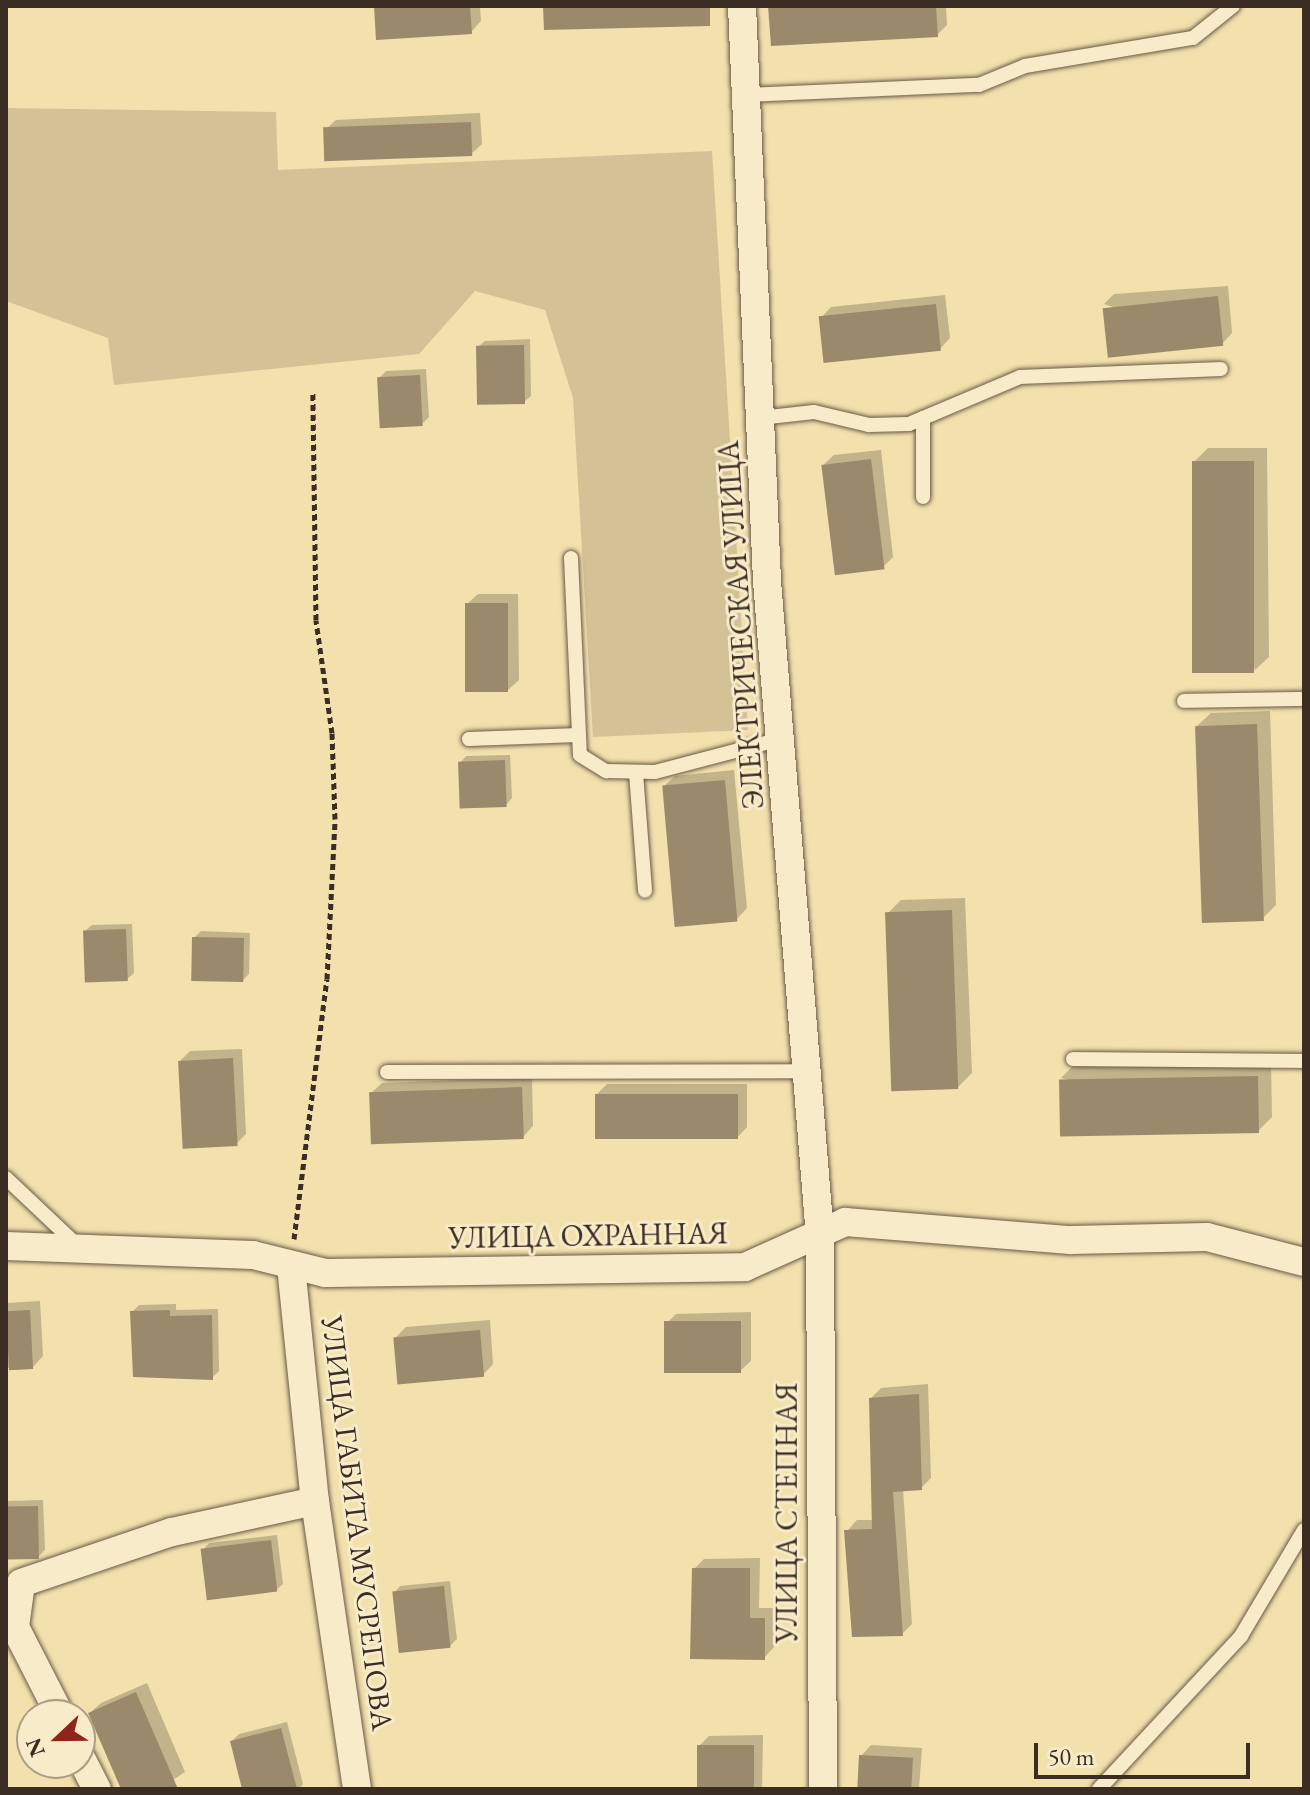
<!DOCTYPE html>
<html>
<head>
<meta charset="utf-8">
<style>
	body { margin:0 }
	#map { position:relative; width:1310px; height:1795px; overflow:hidden; background:#f2e0ad; font-family:"EB Garamond",serif }
	div>[style] { position:absolute }
	.green>* { inset:0; background:#d3c296 }
	.shadow>* { inset:0; background:#0003 }
	.building>* { inset:0; background:#9a8a6b; transform-origin:0 0 }
	.path>* { height:5px; margin-top:-2.5px; transform-origin:0; background:repeating-linear-gradient(90deg,#3b2d23 0 6px,transparent 0 10px) }
	.roads { filter:drop-shadow(0 0 2px #695a46) drop-shadow(0 0 2px #695a46) }
	.service>* { height:14px; margin:-7px; padding:0 7px; transform-origin:7px; border-radius:7px; background:#f7ebca }
	.minor>* { height:28px; margin:-14px; padding:0 14px; transform-origin:14px; border-radius:14px; background:#f7ebca }
	span { translate:-50% -50%; white-space:nowrap; text-align:center; line-height:1.15; -webkit-text-stroke:6px #f7ebca; paint-order:stroke }
	.street-label { font-size:30px; color:#3b2d23 }
	.frame { position:absolute; inset:0; border:8px solid #3b2d23; pointer-events:none }
	.north { position:absolute; left:16px; top:1699px; width:80px; height:80px; box-sizing:border-box; background:#f7ebca; border:2px solid #ac9f87; border-radius:50%; rotate:248deg; font-size:22px; font-weight:700; line-height:32px; text-align:center; color:#3b2d23 }
	.north::after { content:''; display:block; margin:auto; width:28px; height:36px; background:#8f2418; clip-path:polygon(50% 0,100% 100%,50% 72%,0 100%) }
	.scale { position:absolute; left:1034px; top:1743px; width:216px; height:36px; box-sizing:border-box; border:4px solid #3b2d23; border-top:0; padding-left:10px; font-size:24px; line-height:28px; white-space:nowrap; color:#3b2d23; -webkit-text-stroke:6px #f7ebca; paint-order:stroke }
</style>
</head>
<body>
<div id="map">
	<div class="green">
		<div style="clip-path:polygon(6px 108px,276px 112px,278px 170px,712px 151px,748px 730px,593px 737px,573px 398px,545px 310px,475px 291px,419px 354px,114px 385px,108px 338px,6px 301px)"></div>
	</div>
	<div class="shadow">
		<div style="clip-path:polygon(376px 6px,480px 6px,481px 21px,471px 32px)"></div>
		<div style="clip-path:polygon(770px 6px,946px 6px,947px 25px,937px 35px)"></div>
		<div style="clip-path:polygon(480px 113px,482px 144px,471px 154px,325px 130px,336px 120px)"></div>
		<div style="clip-path:polygon(1228px 286px,1232px 333px,1222px 344px,1104px 304px,1114px 294px)"></div>
		<div style="clip-path:polygon(945px 295px,950px 338px,940px 349px,821px 318px,831px 307px)"></div>
		<div style="clip-path:polygon(530px 339px,531px 396px,524px 402px,478px 347px,485px 341px)"></div>
		<div style="clip-path:polygon(426px 369px,429px 417px,422px 424px,379px 378px,386px 371px)"></div>
		<div style="clip-path:polygon(1208px 448px,1267px 448px,1269px 657px,1255px 670px,1194px 462px)"></div>
		<div style="clip-path:polygon(881px 450px,893px 557px,883px 567px,823px 465px,834px 455px)"></div>
		<div style="clip-path:polygon(478px 594px,518px 594px,519px 680px,508px 690px,467px 604px)"></div>
		<div style="clip-path:polygon(1270px 711px,1276px 905px,1262px 919px,1197px 726px,1211px 713px)"></div>
		<div style="clip-path:polygon(510px 755px,512px 798px,506px 805px,460px 763px,466px 756px)"></div>
		<div style="clip-path:polygon(734px 770px,747px 908px,737px 919px,664px 786px,675px 776px)"></div>
		<div style="clip-path:polygon(965px 898px,972px 1073px,958px 1087px,887px 914px,901px 900px)"></div>
		<div style="clip-path:polygon(132px 924px,134px 973px,127px 979px,85px 931px,92px 925px)"></div>
		<div style="clip-path:polygon(201px 931px,250px 933px,249px 974px,242px 981px,194px 938px)"></div>
		<div style="clip-path:polygon(242px 1049px,246px 1134px,236px 1144px,180px 1061px,190px 1051px)"></div>
		<div style="clip-path:polygon(1271px 1063px,1272px 1117px,1258px 1131px,1061px 1078px,1075px 1064px)"></div>
		<div style="clip-path:polygon(532px 1077px,533px 1126px,523px 1137px,371px 1093px,382px 1083px)"></div>
		<div style="clip-path:polygon(607px 1084px,747px 1084px,747px 1127px,737px 1138px,597px 1094px)"></div>
		<div style="clip-path:polygon(40px 1301px,43px 1356px,33px 1367px,6px 1368px,6px 1303px)"></div>
		<div style="clip-path:polygon(176px 1304px,176px 1310px,218px 1309px,219px 1371px,212px 1378px,132px 1312px,139px 1305px)"></div>
		<div style="clip-path:polygon(751px 1312px,751px 1361px,740px 1371px,666px 1324px,676px 1314px)"></div>
		<div style="clip-path:polygon(490px 1320px,493px 1364px,483px 1375px,395px 1338px,406px 1327px)"></div>
		<div style="clip-path:polygon(928px 1384px,931px 1478px,921px 1488px,903px 1489px,912px 1624px,902px 1634px,847px 1531px,857px 1520px,874px 1520px,871px 1398px,881px 1388px)"></div>
		<div style="clip-path:polygon(43px 1500px,45px 1550px,38px 1557px,6px 1558px,6px 1501px)"></div>
		<div style="clip-path:polygon(277px 1535px,283px 1584px,276px 1590px,203px 1550px,209px 1543px)"></div>
		<div style="clip-path:polygon(760px 1558px,759px 1608px,774px 1608px,774px 1647px,764px 1658px,694px 1569px,704px 1559px)"></div>
		<div style="clip-path:polygon(450px 1581px,457px 1639px,450px 1646px,394px 1593px,400px 1586px)"></div>
		<div style="clip-path:polygon(147px 1683px,185px 1772px,159px 1789px,123px 1789px,90px 1713px,101px 1703px)"></div>
		<div style="clip-path:polygon(287px 1722px,303px 1784px,299px 1789px,244px 1789px,232px 1741px,239px 1734px)"></div>
		<div style="clip-path:polygon(763px 1735px,762px 1789px,698px 1789px,699px 1746px,709px 1736px)"></div>
		<div style="clip-path:polygon(871px 1745px,922px 1748px,919px 1789px,858px 1789px,861px 1756px)"></div>
	</div>
	<div class="building">
		<div style="clip-path:polygon(374px 6px,470px 6px,472px 34px,376px 40px)"></div>
		<div style="clip-path:polygon(543px 6px,710px 6px,710px 26px,544px 30px)"></div>
		<div style="clip-path:polygon(768px 6px,936px 6px,938px 37px,771px 46px)"></div>
		<div style="left:471px;top:122px;width:34px;height:148px;rotate:88deg"></div>
		<div style="left:1218px;top:296px;width:50px;height:116px;rotate:84deg"></div>
		<div style="left:936px;top:304px;width:47px;height:118px;rotate:84deg"></div>
		<div style="left:524px;top:345px;width:59px;height:48px;rotate:89deg"></div>
		<div style="left:420px;top:375px;width:51px;height:43px;rotate:87deg"></div>
		<div style="left:871px;top:459px;width:111px;height:50px;rotate:83deg"></div>
		<div style="left:1192px;top:461px;width:62px;height:212px"></div>
		<div style="left:465px;top:603px;width:43px;height:89px"></div>
		<div style="left:1257px;top:724px;width:197px;height:62px;rotate:88deg"></div>
		<div style="left:505px;top:760px;width:47px;height:47px;rotate:88deg"></div>
		<div style="left:725px;top:780px;width:142px;height:63px;rotate:85deg"></div>
		<div style="left:952px;top:910px;width:179px;height:67px;rotate:88deg"></div>
		<div style="left:126px;top:929px;width:52px;height:43px;rotate:88deg"></div>
		<div style="left:192px;top:937px;width:52px;height:44px;rotate:1deg"></div>
		<div style="left:233px;top:1058px;width:88px;height:55px;rotate:87deg"></div>
		<div style="left:1258px;top:1076px;width:57px;height:199px;rotate:89deg"></div>
		<div style="left:522px;top:1087px;width:52px;height:153px;rotate:88deg"></div>
		<div style="left:595px;top:1094px;width:143px;height:45px"></div>
		<div style="left:30px;top:1310px;width:59px;height:24px;rotate:87deg"></div>
		<div style="clip-path:polygon(170px 1310px,170px 1316px,212px 1315px,213px 1380px,133px 1377px,130px 1311px)"></div>
		<div style="left:741px;top:1321px;width:52px;height:77px;rotate:90deg"></div>
		<div style="left:480px;top:1330px;width:47px;height:87px;rotate:85deg"></div>
		<div style="clip-path:polygon(919px 1394px,922px 1490px,893px 1492px,903px 1636px,852px 1637px,844px 1530px,872px 1529px,869px 1398px)"></div>
		<div style="left:38px;top:1506px;width:53px;height:32px;rotate:89deg"></div>
		<div style="left:271px;top:1540px;width:52px;height:71px;rotate:83deg"></div>
		<div style="clip-path:polygon(692px 1568px,750px 1568px,750px 1618px,765px 1618px,765px 1660px,690px 1659px)"></div>
		<div style="left:444px;top:1586px;width:62px;height:52px;rotate:84deg"></div>
		<div style="clip-path:polygon(136px 1692px,178px 1789px,121px 1789px,88px 1713px)"></div>
		<div style="clip-path:polygon(281px 1728px,297px 1789px,242px 1789px,230px 1741px)"></div>
		<div style="left:697px;top:1745px;width:57px;height:44px"></div>
		<div style="left:859px;top:1755px;width:54px;height:34px;rotate:3deg"></div>
	</div>
	<div class="path">
		<div style="left:294px;top:1239px;width:262px;rotate:-82.8deg"></div>
		<div style="left:327px;top:979px;width:160px;rotate:-87.1deg"></div>
		<div style="left:335px;top:819px;width:86px;rotate:-92deg"></div>
		<div style="left:332px;top:733px;width:114px;rotate:-98.1deg"></div>
		<div style="left:316px;top:620px;width:229px;rotate:-90.8deg"></div>
	</div>
	<div class="roads">
		<div class="service">
			<div style="left:746px;top:95px;width:233px;rotate:-2.5deg"></div>
			<div style="left:979px;top:85px;width:50px;rotate:-22.4deg"></div>
			<div style="left:1025px;top:66px;width:170px;rotate:-9.5deg"></div>
			<div style="left:1193px;top:38px;width:51px;rotate:-38.7deg"></div>
			<div style="left:760px;top:418px;width:54px;rotate:-6.3deg"></div>
			<div style="left:814px;top:412px;width:57px;rotate:13.3deg"></div>
			<div style="left:869px;top:425px;width:40px;rotate:-1.4deg"></div>
			<div style="left:909px;top:424px;width:121px;rotate:-22.9deg"></div>
			<div style="left:1020px;top:377px;width:201px;rotate:-2.3deg"></div>
			<div style="left:923px;top:497px;width:79px;rotate:-90deg"></div>
			<div style="left:571px;top:558px;width:197px;rotate:87.4deg"></div>
			<div style="left:580px;top:755px;width:31px;rotate:32deg"></div>
			<div style="left:606px;top:771px;width:49px;rotate:1.2deg"></div>
			<div style="left:655px;top:772px;width:130px;rotate:-14.7deg"></div>
			<div style="left:1184px;top:701px;width:120px;rotate:-1deg"></div>
			<div style="left:469px;top:739px;width:109px;rotate:-2.1deg"></div>
			<div style="left:636px;top:773px;width:118px;rotate:85.6deg"></div>
			<div style="left:1073px;top:1059px;width:231px;rotate:0.5deg"></div>
			<div style="left:387px;top:1072px;width:419px;rotate:-0.1deg"></div>
			<div style="left:6px;top:1178px;width:99px;rotate:43.4deg"></div>
			<div style="left:1099px;top:1789px;width:209px;rotate:-47.1deg"></div>
			<div style="left:1241px;top:1636px;width:123px;rotate:-59.3deg"></div>
		</div>
		<div class="minor">
			<div style="left:742px;top:6px;width:576px;rotate:87.51deg"></div>
			<div style="left:767px;top:581px;width:658px;rotate:85.38deg"></div>
			<div style="left:820px;top:1237px;width:552px;rotate:89.69deg"></div>
			<div style="left:6px;top:1246px;width:247px;rotate:2.1deg"></div>
			<div style="left:253px;top:1255px;width:74px;rotate:14deg"></div>
			<div style="left:325px;top:1273px;width:420px;rotate:-0.8deg"></div>
			<div style="left:745px;top:1267px;width:110px;rotate:-24.2deg"></div>
			<div style="left:845px;top:1222px;width:226px;rotate:4.6deg"></div>
			<div style="left:1070px;top:1240px;width:137px;rotate:-1.3deg"></div>
			<div style="left:1207px;top:1237px;width:100px;rotate:14.5deg"></div>
			<div style="left:291px;top:1266px;width:236px;rotate:84.2deg"></div>
			<div style="left:315px;top:1501px;width:291px;rotate:81.7deg"></div>
			<div style="left:60px;top:1715px;width:99px;rotate:-117.1deg"></div>
			<div style="left:15px;top:1627px;width:44px;rotate:-82.2deg"></div>
			<div style="left:21px;top:1583px;width:159px;rotate:-18.7deg"></div>
			<div style="left:172px;top:1532px;width:146px;rotate:-12.2deg"></div>
			<div style="left:80px;top:1756px;width:37px;rotate:63deg"></div>
		</div>
	</div>
	<div class="street-label">
		<span style="left:741px;top:625px;rotate:-94deg">ЭЛЕКТРИЧЕСКАЯ УЛИЦА</span>
		<span style="left:588px;top:1236px;rotate:-1deg">УЛИЦА ОХРАННАЯ</span>
		<span style="left:787px;top:1513px;rotate:-90deg">УЛИЦА СТЕПНАЯ</span>
		<span style="left:357px;top:1523px;rotate:83deg">УЛИЦА ГАБИТА МУСРЕПОВА</span>
	</div>
	<div class="frame"></div>
	<div class="north">N</div>
	<div class="scale">50 m</div>
</div>
</body>
</html>
